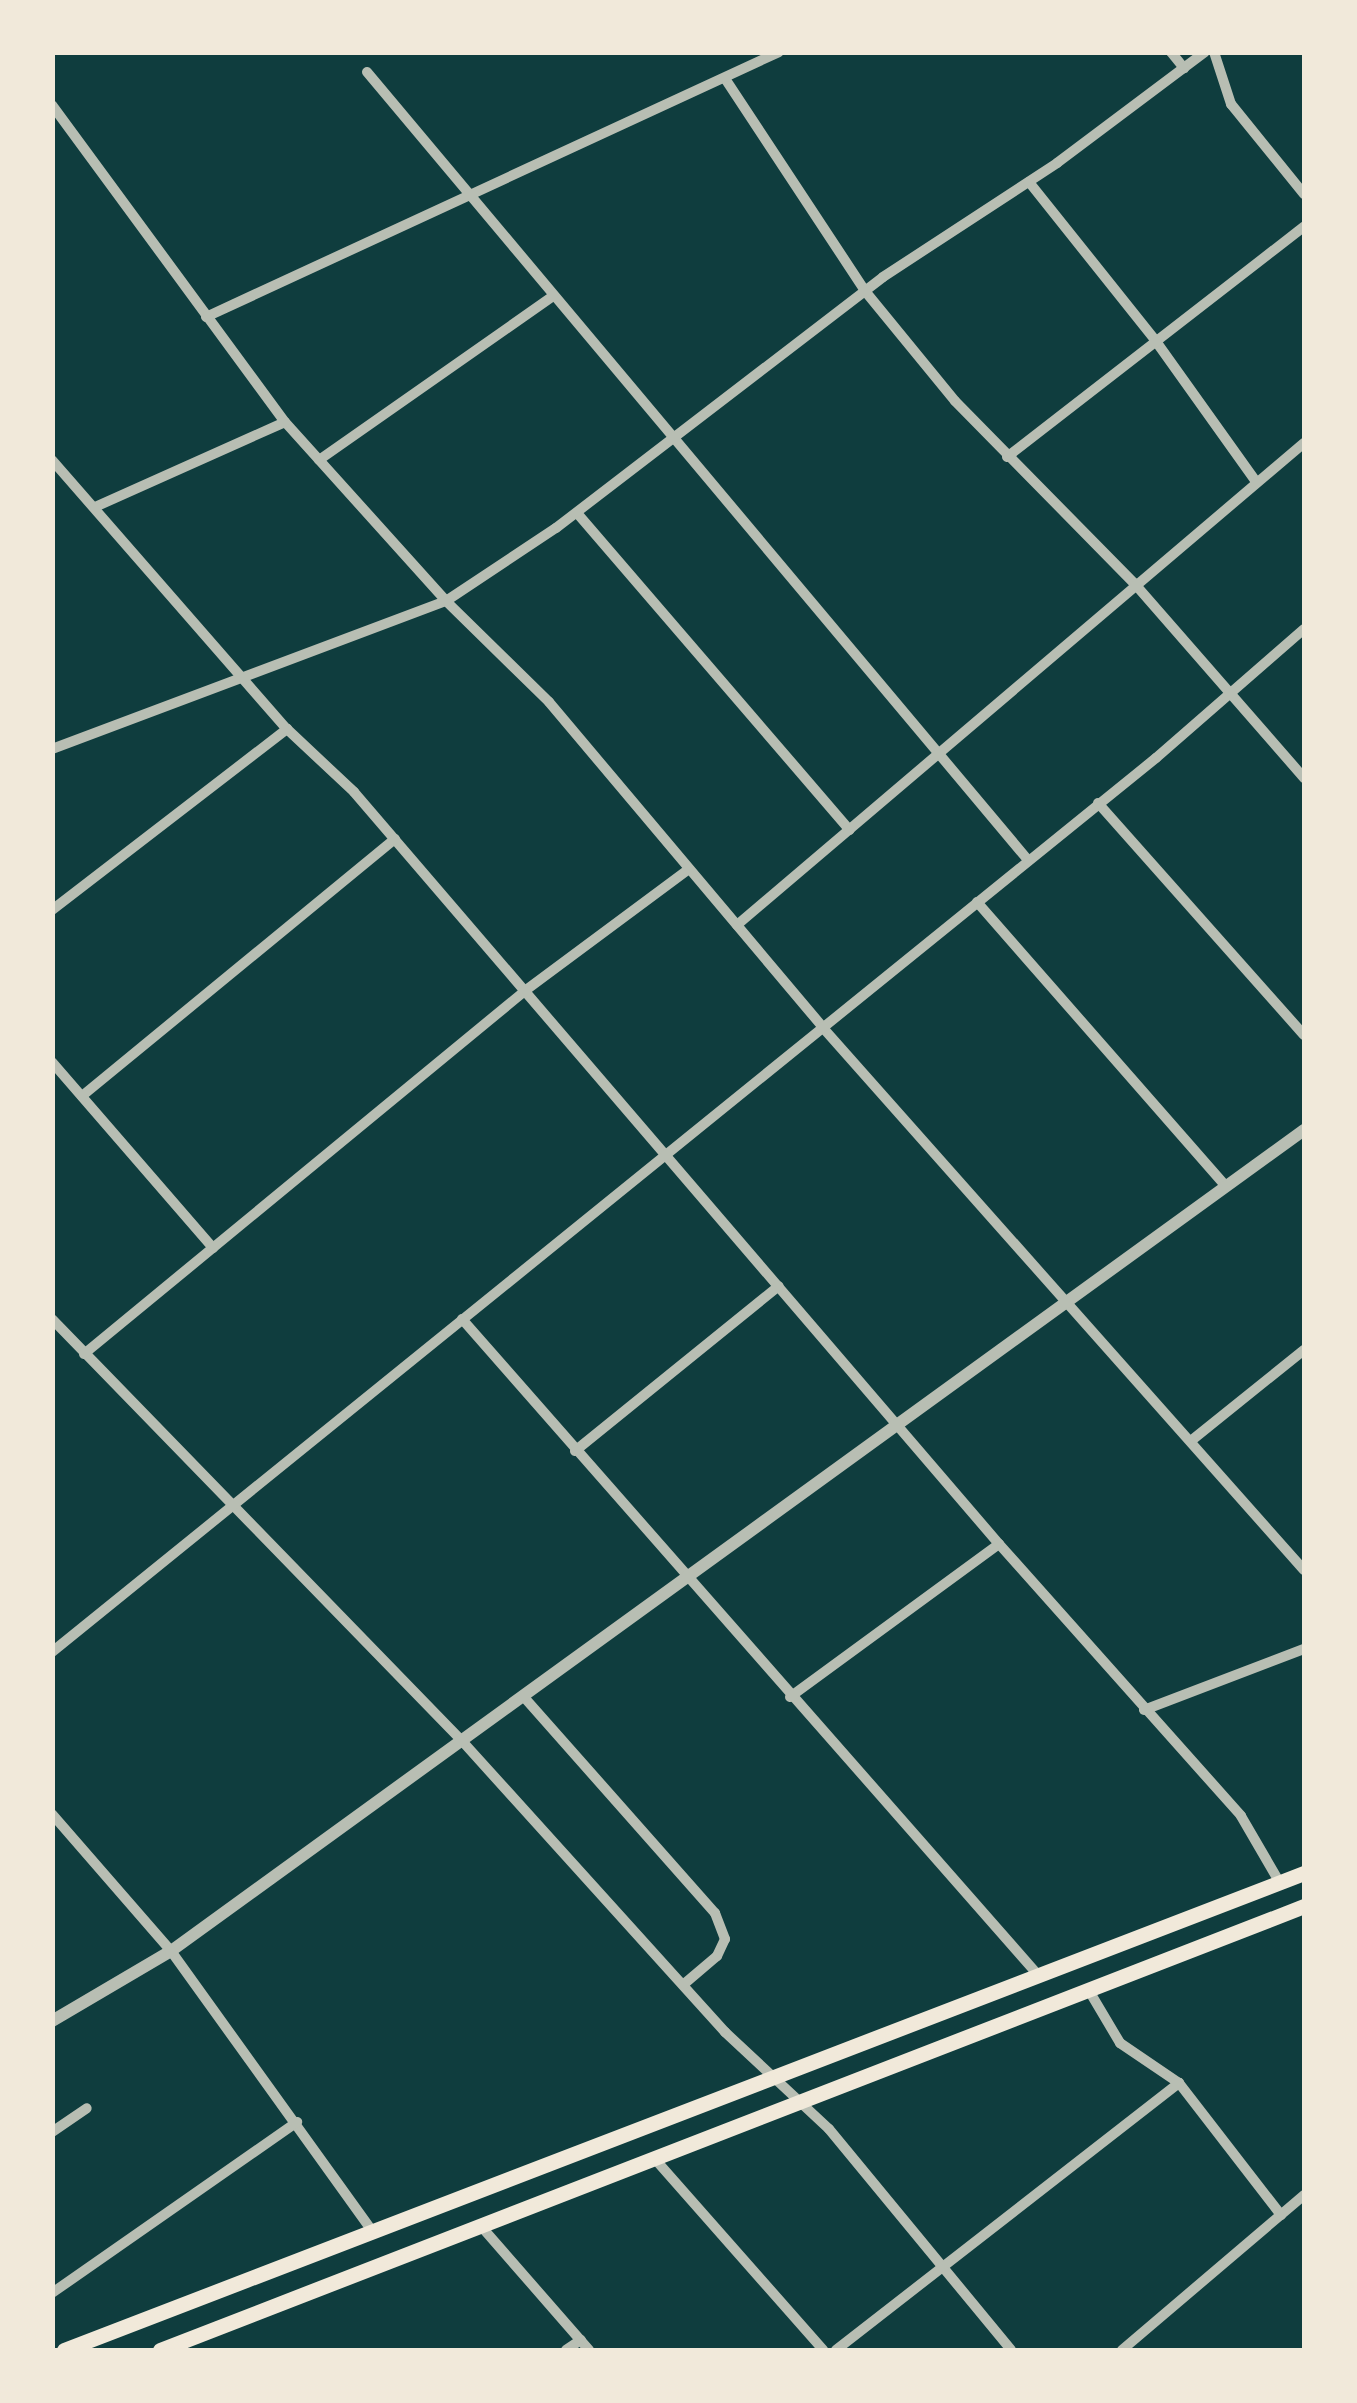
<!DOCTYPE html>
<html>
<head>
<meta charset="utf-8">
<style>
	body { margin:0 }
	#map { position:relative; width:1357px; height:2403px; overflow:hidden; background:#0f3d3e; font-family:"DejaVu Sans",sans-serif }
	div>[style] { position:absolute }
	.minor>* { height:10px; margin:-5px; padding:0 5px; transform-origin:5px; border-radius:5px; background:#b8beb3 }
	.tertiary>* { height:12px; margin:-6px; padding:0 6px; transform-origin:6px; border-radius:6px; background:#b8beb3 }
	.secondary>* { height:15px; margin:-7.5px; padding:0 7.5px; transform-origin:7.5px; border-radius:7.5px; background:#f1e9da }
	span { translate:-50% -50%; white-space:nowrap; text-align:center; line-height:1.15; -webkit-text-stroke:9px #f1e9da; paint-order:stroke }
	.frame { position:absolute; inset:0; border:55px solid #f1e9da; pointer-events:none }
</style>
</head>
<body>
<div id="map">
	<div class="minor">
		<div style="left:1171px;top:52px;width:21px;rotate:51deg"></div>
		<div style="left:1214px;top:52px;width:55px;rotate:71.9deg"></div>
		<div style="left:1231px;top:104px;width:116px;rotate:51deg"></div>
		<div style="left:367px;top:72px;width:1029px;rotate:50.01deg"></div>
		<div style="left:726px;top:80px;width:253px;rotate:56.6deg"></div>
		<div style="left:865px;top:291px;width:142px;rotate:50.7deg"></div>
		<div style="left:955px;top:401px;width:255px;rotate:45.5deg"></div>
		<div style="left:1134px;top:583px;width:259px;rotate:48.9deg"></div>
		<div style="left:52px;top:105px;width:393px;rotate:53.7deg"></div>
		<div style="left:285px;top:422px;width:241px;rotate:48deg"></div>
		<div style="left:446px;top:601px;width:144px;rotate:44.4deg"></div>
		<div style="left:549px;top:702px;width:427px;rotate:49.9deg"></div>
		<div style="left:824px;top:1029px;width:723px;rotate:48.42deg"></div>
		<div style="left:1029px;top:182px;width:202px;rotate:51.4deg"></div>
		<div style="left:1155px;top:340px;width:172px;rotate:54.5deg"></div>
		<div style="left:206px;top:317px;width:631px;rotate:-24.82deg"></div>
		<div style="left:1007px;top:457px;width:376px;rotate:-37.8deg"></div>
		<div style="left:52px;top:460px;width:357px;rotate:48.9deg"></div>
		<div style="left:287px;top:729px;width:92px;rotate:43.2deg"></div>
		<div style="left:354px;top:792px;width:991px;rotate:49.38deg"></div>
		<div style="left:999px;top:1544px;width:364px;rotate:48.3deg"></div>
		<div style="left:1241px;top:1816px;width:78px;rotate:59.8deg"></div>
		<div style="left:319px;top:460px;width:286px;rotate:-35deg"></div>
		<div style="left:95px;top:507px;width:208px;rotate:-24.1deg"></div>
		<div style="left:577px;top:513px;width:418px;rotate:49.3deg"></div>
		<div style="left:52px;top:749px;width:421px;rotate:-20.6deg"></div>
		<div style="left:446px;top:601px;width:132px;rotate:-33.6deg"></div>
		<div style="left:556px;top:528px;width:412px;rotate:-37.5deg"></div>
		<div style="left:883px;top:277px;width:208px;rotate:-33.2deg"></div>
		<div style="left:1057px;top:163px;width:185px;rotate:-36.9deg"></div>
		<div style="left:1098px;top:803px;width:310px;rotate:48.4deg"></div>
		<div style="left:977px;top:902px;width:378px;rotate:48.8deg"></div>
		<div style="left:52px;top:910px;width:297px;rotate:-37.6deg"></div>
		<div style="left:737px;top:925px;width:744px;rotate:-40.37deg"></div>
		<div style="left:52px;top:1062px;width:246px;rotate:49.1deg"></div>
		<div style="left:82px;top:1096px;width:405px;rotate:-39.4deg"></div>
		<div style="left:52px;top:1319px;width:590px;rotate:45.82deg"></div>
		<div style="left:463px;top:1742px;width:391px;rotate:47.9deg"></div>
		<div style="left:725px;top:2032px;width:142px;rotate:43deg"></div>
		<div style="left:829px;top:2129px;width:286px;rotate:50.5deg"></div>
		<div style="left:462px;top:1319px;width:874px;rotate:48.71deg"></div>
		<div style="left:84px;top:1354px;width:573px;rotate:-39.47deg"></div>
		<div style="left:526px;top:990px;width:203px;rotate:-36.6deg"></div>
		<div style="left:1192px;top:1440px;width:144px;rotate:-38.8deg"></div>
		<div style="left:575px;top:1451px;width:262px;rotate:-39deg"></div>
		<div style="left:52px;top:1652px;width:1421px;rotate:-39deg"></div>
		<div style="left:1156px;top:758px;width:196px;rotate:-41.1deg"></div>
		<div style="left:523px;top:1696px;width:290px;rotate:48.5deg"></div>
		<div style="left:715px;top:1913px;width:28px;rotate:69deg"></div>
		<div style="left:725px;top:1939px;width:19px;rotate:115deg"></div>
		<div style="left:717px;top:1956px;width:43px;rotate:139.7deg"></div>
		<div style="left:790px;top:1697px;width:259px;rotate:-36.2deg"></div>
		<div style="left:1144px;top:1710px;width:171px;rotate:-20.9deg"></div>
		<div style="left:52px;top:1814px;width:181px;rotate:49deg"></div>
		<div style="left:171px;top:1951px;width:346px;rotate:54.3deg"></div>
		<div style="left:1088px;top:1989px;width:63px;rotate:59.3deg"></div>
		<div style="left:1120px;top:2043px;width:71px;rotate:34.1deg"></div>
		<div style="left:1179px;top:2083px;width:167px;rotate:52.3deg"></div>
		<div style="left:52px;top:2132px;width:42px;rotate:-34.4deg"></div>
		<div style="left:654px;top:2158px;width:256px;rotate:48.6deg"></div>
		<div style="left:480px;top:2225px;width:166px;rotate:48.9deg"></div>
		<div style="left:52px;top:2293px;width:299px;rotate:-34.9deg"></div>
		<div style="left:566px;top:2350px;width:18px;rotate:-34deg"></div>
		<div style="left:836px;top:2350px;width:435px;rotate:-37.9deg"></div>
		<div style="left:1122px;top:2350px;width:239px;rotate:-40.4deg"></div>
	</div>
	<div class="tertiary">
		<div style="left:52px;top:2021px;width:138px;rotate:-30.5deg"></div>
		<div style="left:171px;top:1951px;width:1399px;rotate:-35.93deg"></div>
	</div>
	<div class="secondary">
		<div style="left:64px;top:2350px;width:1329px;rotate:-21.04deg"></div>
		<div style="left:160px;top:2350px;width:1227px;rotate:-21.21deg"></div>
	</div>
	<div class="frame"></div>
</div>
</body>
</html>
